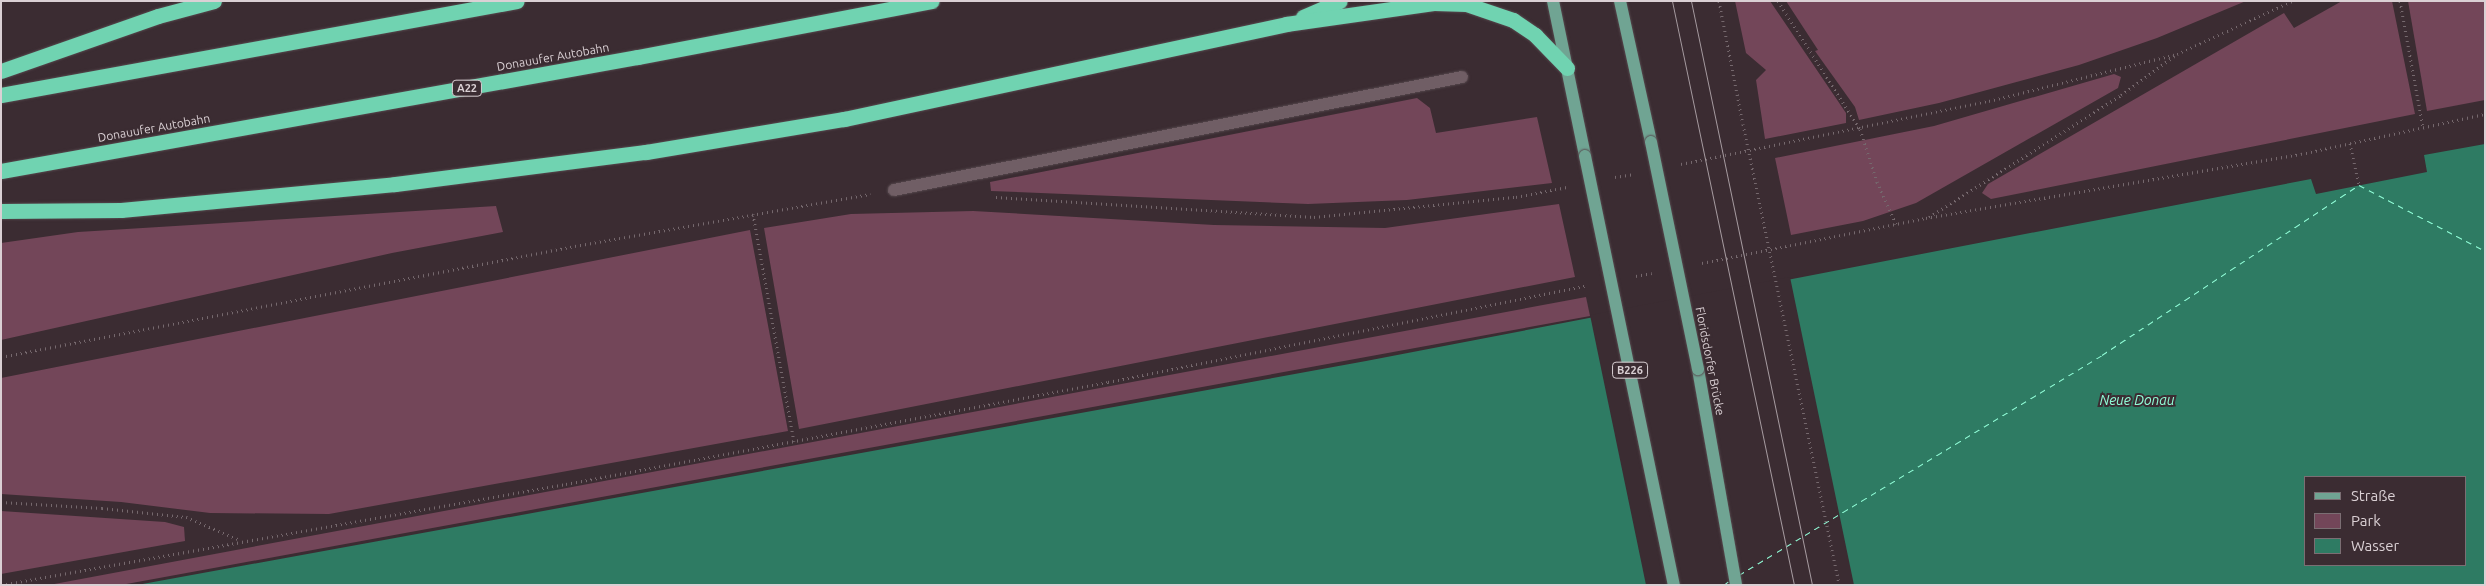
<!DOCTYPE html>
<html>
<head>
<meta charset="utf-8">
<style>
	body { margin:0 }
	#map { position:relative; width:2486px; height:586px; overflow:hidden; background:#3b2c32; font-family:Ubuntu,sans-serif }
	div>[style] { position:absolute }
	.green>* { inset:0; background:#734659 }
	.water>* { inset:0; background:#2e7b63 }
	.pier>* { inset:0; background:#3b2c32 }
	.ferry>* { height:1px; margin-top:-0.5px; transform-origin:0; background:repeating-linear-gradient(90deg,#90fdd7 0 6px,transparent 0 11px) }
	.path>* { height:3px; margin-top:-1.5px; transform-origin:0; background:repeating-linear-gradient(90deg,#75686d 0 1px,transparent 0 5px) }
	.roads { filter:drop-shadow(0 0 1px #56494e) drop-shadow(0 0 1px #56494e) }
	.minor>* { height:12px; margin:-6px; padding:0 6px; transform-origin:6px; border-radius:6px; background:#705e65 }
	.major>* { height:12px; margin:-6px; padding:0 6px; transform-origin:6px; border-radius:6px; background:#70a493 }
	.highway>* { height:15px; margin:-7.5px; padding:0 7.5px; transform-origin:7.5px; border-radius:7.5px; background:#70d3b1 }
	.tram>* { height:1px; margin:-0.5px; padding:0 0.5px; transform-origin:0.5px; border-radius:0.5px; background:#a69ba0 }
	.path-bridge>* { height:3px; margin-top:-1.5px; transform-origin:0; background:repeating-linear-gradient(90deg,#75686d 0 1px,transparent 0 5px) }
	.bridges { filter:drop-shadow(0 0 1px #56494e) drop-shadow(0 0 1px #56494e) }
	.major-bridge>* { height:12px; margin:-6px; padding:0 6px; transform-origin:6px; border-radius:6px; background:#70a493 }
	span { translate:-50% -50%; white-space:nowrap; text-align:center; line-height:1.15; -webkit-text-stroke:4px #3b2c32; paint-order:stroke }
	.shield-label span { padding:1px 4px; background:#3b2c32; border:1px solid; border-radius:4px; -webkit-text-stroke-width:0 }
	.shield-label { font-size:11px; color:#dad0d4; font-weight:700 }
	.street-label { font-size:12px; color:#dad0d4 }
	.water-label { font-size:14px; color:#90fdd7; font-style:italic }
	.frame { position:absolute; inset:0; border:2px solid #dad0d4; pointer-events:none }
	.legend { position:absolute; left:2304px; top:476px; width:162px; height:90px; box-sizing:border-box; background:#3b2c32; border:1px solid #7b6e73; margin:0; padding:6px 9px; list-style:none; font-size:15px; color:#dad0d4 }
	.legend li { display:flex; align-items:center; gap:10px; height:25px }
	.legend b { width:25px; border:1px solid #7b6e73 }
</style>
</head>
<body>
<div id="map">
	<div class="green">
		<div style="clip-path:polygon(1735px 1px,1770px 1px,1846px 113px,1846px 123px,1765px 139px,1756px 80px,1766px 70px,1746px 53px)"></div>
		<div style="clip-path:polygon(1786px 1px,2246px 1px,2157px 38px,2079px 65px,1939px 103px,1859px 120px,1855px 107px,1815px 51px,1818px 50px)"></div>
		<div style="clip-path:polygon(2342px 1px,2392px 1px,2415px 114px,1991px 199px,1982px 193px,1988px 184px,2284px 13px,2294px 28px)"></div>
		<div style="clip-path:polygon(2408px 1px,2485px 1px,2485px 100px,2427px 111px)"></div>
		<div style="clip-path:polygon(2114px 74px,2121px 77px,2118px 88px,1916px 203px,1863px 221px,1791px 235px,1775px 158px,1934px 126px)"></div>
		<div style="clip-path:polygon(1417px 98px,1430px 108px,1436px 133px,1537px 117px,1552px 183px,1407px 200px,1308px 204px,991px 191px,990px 182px)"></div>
		<div style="clip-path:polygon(1559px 204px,1575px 277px,799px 429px,764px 228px,851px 214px,973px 211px,1214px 225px,1385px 228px)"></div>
		<div style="clip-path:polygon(496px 206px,503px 232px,392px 253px,1px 340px,1px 243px,78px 232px)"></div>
		<div style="clip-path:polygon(750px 230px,788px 431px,329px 514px,210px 513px,121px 502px,1px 494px,1px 378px)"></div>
		<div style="clip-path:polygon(1586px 297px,1590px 316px,121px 585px,49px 585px)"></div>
		<div style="clip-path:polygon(1px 511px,165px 522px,184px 527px,185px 541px,1px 574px)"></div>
	</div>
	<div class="water">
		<div style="clip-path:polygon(evenodd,2485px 144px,2485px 585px,137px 585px,1366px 361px,2311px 179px,2316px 194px,2427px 172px,2424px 155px,2485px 144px,2305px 477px,2465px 477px,2465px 565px,2305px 565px,2305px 477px)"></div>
	</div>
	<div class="pier">
		<div style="clip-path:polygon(1790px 277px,1854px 585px,1646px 585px,1590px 315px)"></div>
	</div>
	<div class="ferry">
		<div style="left:1739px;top:575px;width:424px;rotate:-31.2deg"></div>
		<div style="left:2102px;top:355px;width:308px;rotate:-33.5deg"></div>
		<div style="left:2359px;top:185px;width:142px;rotate:27.6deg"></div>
		<div style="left:1724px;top:585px;width:6px;rotate:-39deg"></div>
	</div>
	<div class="path">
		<div style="left:1719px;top:1px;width:125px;rotate:79deg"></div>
		<div style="left:1778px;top:1px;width:152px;rotate:57.4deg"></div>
		<div style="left:1860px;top:129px;width:56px;rotate:72.2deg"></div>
		<div style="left:1877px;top:182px;width:46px;rotate:65.7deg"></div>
		<div style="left:2400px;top:1px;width:128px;rotate:79.7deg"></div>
		<div style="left:2350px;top:143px;width:43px;rotate:77.9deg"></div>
		<div style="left:1681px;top:164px;width:314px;rotate:-11.6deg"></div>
		<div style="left:1989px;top:101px;width:194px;rotate:-14deg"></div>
		<div style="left:2177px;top:54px;width:127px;rotate:-24.7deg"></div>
		<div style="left:1615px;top:177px;width:18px;rotate:-9deg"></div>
		<div style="left:996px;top:197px;width:319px;rotate:3.6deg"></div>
		<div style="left:1314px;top:217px;width:203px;rotate:-5.7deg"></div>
		<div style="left:1516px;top:197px;width:52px;rotate:-11.1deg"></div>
		<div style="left:753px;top:214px;width:231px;rotate:79.8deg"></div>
		<div style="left:1929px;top:217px;width:227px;rotate:-32.4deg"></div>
		<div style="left:2121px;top:95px;width:66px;rotate:-36.3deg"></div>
		<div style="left:1702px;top:263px;width:228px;rotate:-11.4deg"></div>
		<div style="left:1926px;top:218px;width:380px;rotate:-9.7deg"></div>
		<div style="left:2301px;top:154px;width:188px;rotate:-12.3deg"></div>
		<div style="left:1636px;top:276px;width:16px;rotate:-11deg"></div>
		<div style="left:1px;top:357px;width:585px;rotate:-10.94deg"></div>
		<div style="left:575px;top:246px;width:300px;rotate:-10deg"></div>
		<div style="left:1px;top:502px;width:101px;rotate:3.4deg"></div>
		<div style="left:102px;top:508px;width:84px;rotate:6.1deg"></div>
		<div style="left:186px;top:517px;width:59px;rotate:23.1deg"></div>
		<div style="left:1px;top:585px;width:574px;rotate:-10.14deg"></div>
		<div style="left:566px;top:484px;width:552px;rotate:-10.66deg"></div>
		<div style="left:1108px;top:382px;width:488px;rotate:-11.4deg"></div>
	</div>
	<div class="roads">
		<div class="minor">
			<div style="left:894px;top:190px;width:579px;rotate:-11.25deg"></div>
		</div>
		<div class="major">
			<div style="left:1553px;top:1px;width:158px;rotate:78.3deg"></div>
			<div style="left:1620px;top:1px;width:144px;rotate:77.6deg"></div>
			<div style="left:1698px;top:369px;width:219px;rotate:80deg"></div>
		</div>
		<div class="highway">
			<div style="left:1303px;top:17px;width:40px;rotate:-23.4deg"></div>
			<div style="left:1px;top:71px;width:166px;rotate:-19.3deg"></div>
			<div style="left:158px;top:16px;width:58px;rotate:-15deg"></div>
			<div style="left:1px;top:95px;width:524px;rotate:-10.32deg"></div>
			<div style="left:1px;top:171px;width:647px;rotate:-10.15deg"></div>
			<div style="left:638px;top:57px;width:299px;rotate:-10.8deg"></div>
			<div style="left:1px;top:211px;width:120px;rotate:-0.5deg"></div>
			<div style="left:121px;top:210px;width:275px;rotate:-5.4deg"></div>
			<div style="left:395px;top:184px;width:253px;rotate:-7.3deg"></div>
			<div style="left:646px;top:152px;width:201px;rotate:-9.5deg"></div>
			<div style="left:844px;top:119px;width:452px;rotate:-12.1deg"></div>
			<div style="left:1286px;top:24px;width:149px;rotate:-8.1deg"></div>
			<div style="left:1434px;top:3px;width:32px;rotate:2deg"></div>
			<div style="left:1466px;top:4px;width:50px;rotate:18.8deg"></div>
			<div style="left:1513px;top:20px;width:27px;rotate:34deg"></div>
			<div style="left:1535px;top:35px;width:46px;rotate:45.9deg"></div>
		</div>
	</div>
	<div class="tram">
		<div style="left:1672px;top:1px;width:597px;rotate:78.2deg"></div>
		<div style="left:1691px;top:1px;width:596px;rotate:78.29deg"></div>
	</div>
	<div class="path-bridge">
		<div style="left:1743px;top:124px;width:471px;rotate:78.2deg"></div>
	</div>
	<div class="bridges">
		<div class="major-bridge">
			<div style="left:1651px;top:142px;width:232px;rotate:78.3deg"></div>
			<div style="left:1585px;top:156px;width:438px;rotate:78.3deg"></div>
		</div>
	</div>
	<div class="shield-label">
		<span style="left:467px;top:88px">A22</span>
		<span style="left:1630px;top:370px">B226</span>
	</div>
	<div class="street-label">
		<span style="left:553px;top:57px;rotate:-10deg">Donauufer Autobahn</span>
		<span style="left:154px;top:128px;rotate:-10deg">Donauufer Autobahn</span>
		<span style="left:1710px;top:361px;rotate:79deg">Floridsdorfer Brücke</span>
	</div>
	<div class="water-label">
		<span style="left:2137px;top:400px">Neue Donau</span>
	</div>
	<div class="frame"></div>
	<ul class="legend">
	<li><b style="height:6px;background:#70a493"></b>Straße</li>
	<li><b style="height:14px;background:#734659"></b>Park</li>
	<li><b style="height:14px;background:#2e7b63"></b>Wasser</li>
	</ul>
</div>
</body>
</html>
